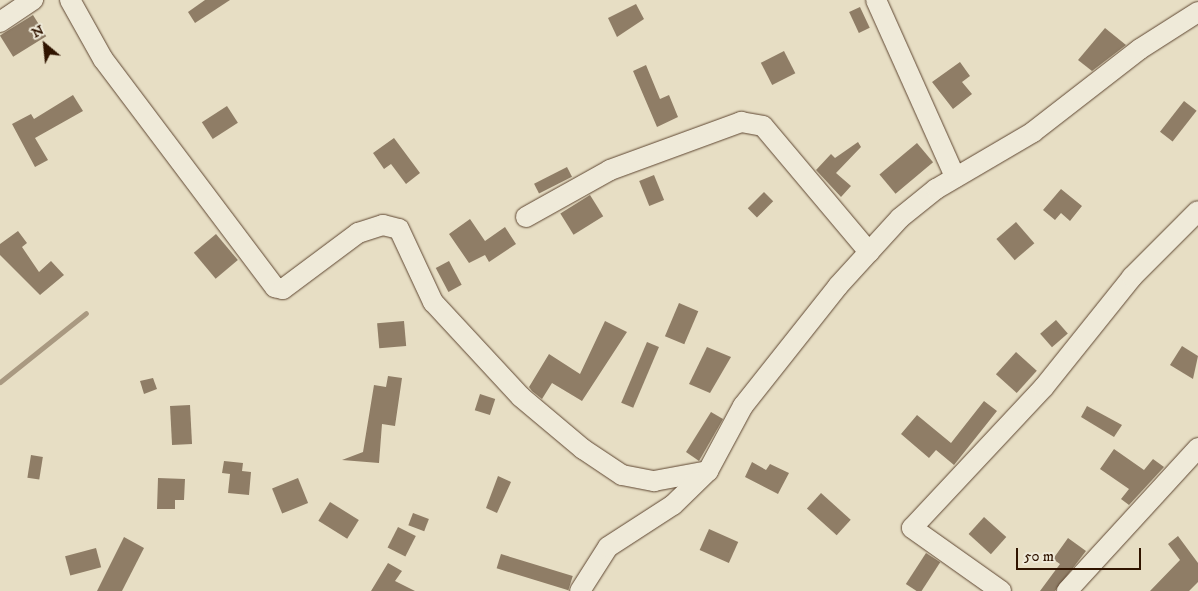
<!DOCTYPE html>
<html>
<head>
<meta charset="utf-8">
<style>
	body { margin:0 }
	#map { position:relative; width:1198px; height:591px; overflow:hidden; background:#e7dec4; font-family:"IM FELL DW Pica",serif }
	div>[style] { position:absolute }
	.stream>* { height:5px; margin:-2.5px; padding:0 2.5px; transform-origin:2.5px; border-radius:2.5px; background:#a99981 }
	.building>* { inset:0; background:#8f7d66; transform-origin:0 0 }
	.roads { filter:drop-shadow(0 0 1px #5e4631) drop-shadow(0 0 1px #5e4631) }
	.street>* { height:20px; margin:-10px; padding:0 10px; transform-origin:10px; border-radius:10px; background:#efead9 }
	span { translate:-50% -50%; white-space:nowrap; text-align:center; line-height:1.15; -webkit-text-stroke:4.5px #efead9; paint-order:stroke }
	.north { position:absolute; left:20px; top:20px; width:50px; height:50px; -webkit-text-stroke:4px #efead9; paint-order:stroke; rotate:332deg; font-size:14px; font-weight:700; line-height:20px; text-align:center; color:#301400 }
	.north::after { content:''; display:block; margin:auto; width:18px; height:22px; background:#301400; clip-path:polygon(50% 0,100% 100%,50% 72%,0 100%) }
	.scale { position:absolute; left:1016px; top:548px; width:125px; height:22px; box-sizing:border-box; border:2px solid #301400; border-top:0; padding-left:6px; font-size:15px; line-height:18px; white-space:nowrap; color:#301400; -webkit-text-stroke:4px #efead9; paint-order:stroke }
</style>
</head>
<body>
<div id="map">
	<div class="stream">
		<div style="left:0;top:382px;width:110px;rotate:-38.7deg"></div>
	</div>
	<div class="building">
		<div style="clip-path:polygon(205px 0,230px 0,195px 23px,188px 12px)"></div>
		<div style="clip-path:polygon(636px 4px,644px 19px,617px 37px,608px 18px)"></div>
		<div style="left:860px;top:7px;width:23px;height:12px;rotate:65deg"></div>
		<div style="left:33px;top:15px;width:25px;height:39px;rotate:58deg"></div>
		<div style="clip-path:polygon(1105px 28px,1126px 45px,1092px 71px,1078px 60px)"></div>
		<div style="left:784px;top:51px;width:25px;height:26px;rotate:63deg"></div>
		<div style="clip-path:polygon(960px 62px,970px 76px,962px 82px,972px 94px,953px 109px,932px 82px)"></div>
		<div style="clip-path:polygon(646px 65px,660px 99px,669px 95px,678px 117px,657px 127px,633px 71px)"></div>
		<div style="clip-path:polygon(73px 95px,83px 111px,35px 138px,48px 160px,35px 167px,12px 124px,31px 114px,34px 119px)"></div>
		<div style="left:1184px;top:101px;width:16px;height:39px;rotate:38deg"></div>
		<div style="left:227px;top:106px;width:20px;height:30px;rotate:57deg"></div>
		<div style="clip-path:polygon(394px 138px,420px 173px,406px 184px,391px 164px,384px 169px,373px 153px)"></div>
		<div style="clip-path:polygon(858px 142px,861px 147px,836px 173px,851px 186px,841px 197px,816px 170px,831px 154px,835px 158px)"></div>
		<div style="left:917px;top:143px;width:25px;height:49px;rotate:50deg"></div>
		<div style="left:567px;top:167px;width:11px;height:37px;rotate:63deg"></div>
		<div style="left:654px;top:175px;width:27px;height:16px;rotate:68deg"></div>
		<div style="clip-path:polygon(1061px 189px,1082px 206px,1070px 221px,1061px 213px,1055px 220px,1043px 210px)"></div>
		<div style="left:764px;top:192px;width:13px;height:23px;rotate:45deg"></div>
		<div style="left:590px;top:195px;width:25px;height:35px;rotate:58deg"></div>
		<div style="clip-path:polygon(470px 219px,485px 241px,505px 227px,516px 244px,489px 262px,485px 255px,469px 263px,449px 234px)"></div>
		<div style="left:1016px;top:222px;width:28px;height:26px;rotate:49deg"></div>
		<div style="clip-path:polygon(18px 231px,27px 243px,22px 247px,39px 272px,51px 261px,64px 275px,40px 295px,0 255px,0 244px)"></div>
		<div style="left:216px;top:234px;width:34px;height:29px;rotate:50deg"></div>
		<div style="left:449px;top:261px;width:27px;height:15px;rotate:62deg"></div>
		<div style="left:679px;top:303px;width:21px;height:36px;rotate:23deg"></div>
		<div style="left:1056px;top:320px;width:18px;height:21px;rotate:49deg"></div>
		<div style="left:404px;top:321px;width:25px;height:27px;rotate:85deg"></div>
		<div style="clip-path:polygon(605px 321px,627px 332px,582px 401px,552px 383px,542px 399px,532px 391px,529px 387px,549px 354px,580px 374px)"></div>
		<div style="left:647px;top:342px;width:13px;height:66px;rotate:23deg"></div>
		<div style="clip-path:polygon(1182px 346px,1198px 356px,1193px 379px,1170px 365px)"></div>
		<div style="clip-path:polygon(707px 347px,731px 357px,710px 393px,689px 384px)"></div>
		<div style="left:1016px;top:352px;width:28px;height:30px;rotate:42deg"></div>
		<div style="clip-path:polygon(388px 376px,402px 378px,395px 426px,382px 424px,379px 463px,342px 460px,363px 452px,374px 385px,386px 387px)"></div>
		<div style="clip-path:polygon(153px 378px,157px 389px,144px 394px,140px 381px)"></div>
		<div style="left:480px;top:394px;width:16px;height:17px;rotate:18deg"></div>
		<div style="clip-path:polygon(984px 401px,997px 411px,954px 465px,936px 450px,929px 458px,901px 434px,917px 415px,951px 443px)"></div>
		<div style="left:190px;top:405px;width:39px;height:20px;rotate:87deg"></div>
		<div style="clip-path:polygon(1087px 406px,1122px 425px,1114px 437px,1081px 417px)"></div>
		<div style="clip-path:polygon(711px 412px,723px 419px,699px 461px,686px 452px)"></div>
		<div style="clip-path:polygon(1114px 449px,1144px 470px,1153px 459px,1164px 467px,1129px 505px,1121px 499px,1129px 489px,1100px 469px)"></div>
		<div style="left:31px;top:455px;width:12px;height:23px;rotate:9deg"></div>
		<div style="clip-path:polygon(224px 461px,243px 463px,242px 471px,251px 472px,249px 495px,228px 493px,230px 474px,222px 473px)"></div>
		<div style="clip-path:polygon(752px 462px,766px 470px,770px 464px,789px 473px,778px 494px,745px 477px)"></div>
		<div style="clip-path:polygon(498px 476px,511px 482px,497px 513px,486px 508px)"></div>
		<div style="clip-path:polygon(158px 478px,185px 479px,184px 500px,175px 500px,175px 509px,157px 509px)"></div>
		<div style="left:298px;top:478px;width:27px;height:28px;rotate:68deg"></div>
		<div style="left:821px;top:493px;width:40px;height:21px;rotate:42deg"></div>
		<div style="left:330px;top:502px;width:34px;height:22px;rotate:32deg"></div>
		<div style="left:413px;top:513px;width:17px;height:13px;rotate:21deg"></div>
		<div style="left:984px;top:517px;width:30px;height:23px;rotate:42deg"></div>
		<div style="left:398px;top:527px;width:20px;height:23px;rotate:27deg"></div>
		<div style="left:709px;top:529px;width:32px;height:23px;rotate:24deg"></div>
		<div style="clip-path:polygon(1178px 536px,1198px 563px,1198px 582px,1189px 591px,1150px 591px,1180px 560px,1168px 544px)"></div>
		<div style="clip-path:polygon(124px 537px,144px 548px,122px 591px,97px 591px)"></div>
		<div style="clip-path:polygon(1068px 538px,1086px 551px,1055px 591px,1040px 591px,1060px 564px,1053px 559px)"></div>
		<div style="left:96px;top:548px;width:20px;height:32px;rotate:75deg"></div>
		<div style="left:926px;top:553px;width:17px;height:37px;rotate:33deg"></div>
		<div style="left:501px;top:554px;width:75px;height:15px;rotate:17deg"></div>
		<div style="clip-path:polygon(388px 563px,402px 571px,395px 581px,415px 591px,371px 591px)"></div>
	</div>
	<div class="roads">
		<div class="street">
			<div style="left:70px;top:0;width:68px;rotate:60.8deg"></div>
			<div style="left:103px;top:59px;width:286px;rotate:53deg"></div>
			<div style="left:275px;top:287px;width:8px;rotate:14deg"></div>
			<div style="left:283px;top:289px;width:94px;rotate:-36.7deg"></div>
			<div style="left:358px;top:233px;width:26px;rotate:-18deg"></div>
			<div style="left:383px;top:225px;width:16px;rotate:14deg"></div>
			<div style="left:399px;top:229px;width:81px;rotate:65deg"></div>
			<div style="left:433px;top:302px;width:129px;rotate:47.2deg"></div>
			<div style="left:521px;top:397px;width:81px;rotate:40deg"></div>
			<div style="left:583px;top:449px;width:47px;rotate:33.7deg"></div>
			<div style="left:622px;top:475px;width:33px;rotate:11deg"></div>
			<div style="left:654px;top:481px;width:55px;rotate:-10.5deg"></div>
			<div style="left:876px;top:0;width:194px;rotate:65.9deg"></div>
			<div style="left:0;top:22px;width:40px;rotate:-34deg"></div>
			<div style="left:526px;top:217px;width:96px;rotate:-29.2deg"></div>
			<div style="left:610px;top:170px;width:140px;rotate:-20.1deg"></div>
			<div style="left:741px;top:122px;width:22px;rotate:10deg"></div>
			<div style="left:763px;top:126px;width:165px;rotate:49.9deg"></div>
			<div style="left:580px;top:591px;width:52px;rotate:-57.5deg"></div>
			<div style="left:608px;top:547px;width:77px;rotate:-32.9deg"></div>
			<div style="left:673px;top:505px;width:49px;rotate:-44.2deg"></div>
			<div style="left:708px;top:471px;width:74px;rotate:-61.7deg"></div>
			<div style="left:743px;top:406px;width:153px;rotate:-51.6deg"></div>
			<div style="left:838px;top:286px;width:92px;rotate:-47.6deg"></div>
			<div style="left:900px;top:218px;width:46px;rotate:-38.9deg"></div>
			<div style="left:936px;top:189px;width:113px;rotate:-30.4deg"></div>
			<div style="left:1033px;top:132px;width:135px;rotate:-37.8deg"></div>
			<div style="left:1140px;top:49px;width:69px;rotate:-32.5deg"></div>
			<div style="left:1001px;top:591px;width:109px;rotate:-144.7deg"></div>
			<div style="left:912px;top:528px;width:193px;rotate:-46.9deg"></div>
			<div style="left:1044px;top:387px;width:141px;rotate:-51.3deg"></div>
			<div style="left:1132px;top:277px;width:93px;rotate:-45deg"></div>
			<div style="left:1067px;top:591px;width:194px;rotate:-47.5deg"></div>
		</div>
	</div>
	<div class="north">N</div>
	<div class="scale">50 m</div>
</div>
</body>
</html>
